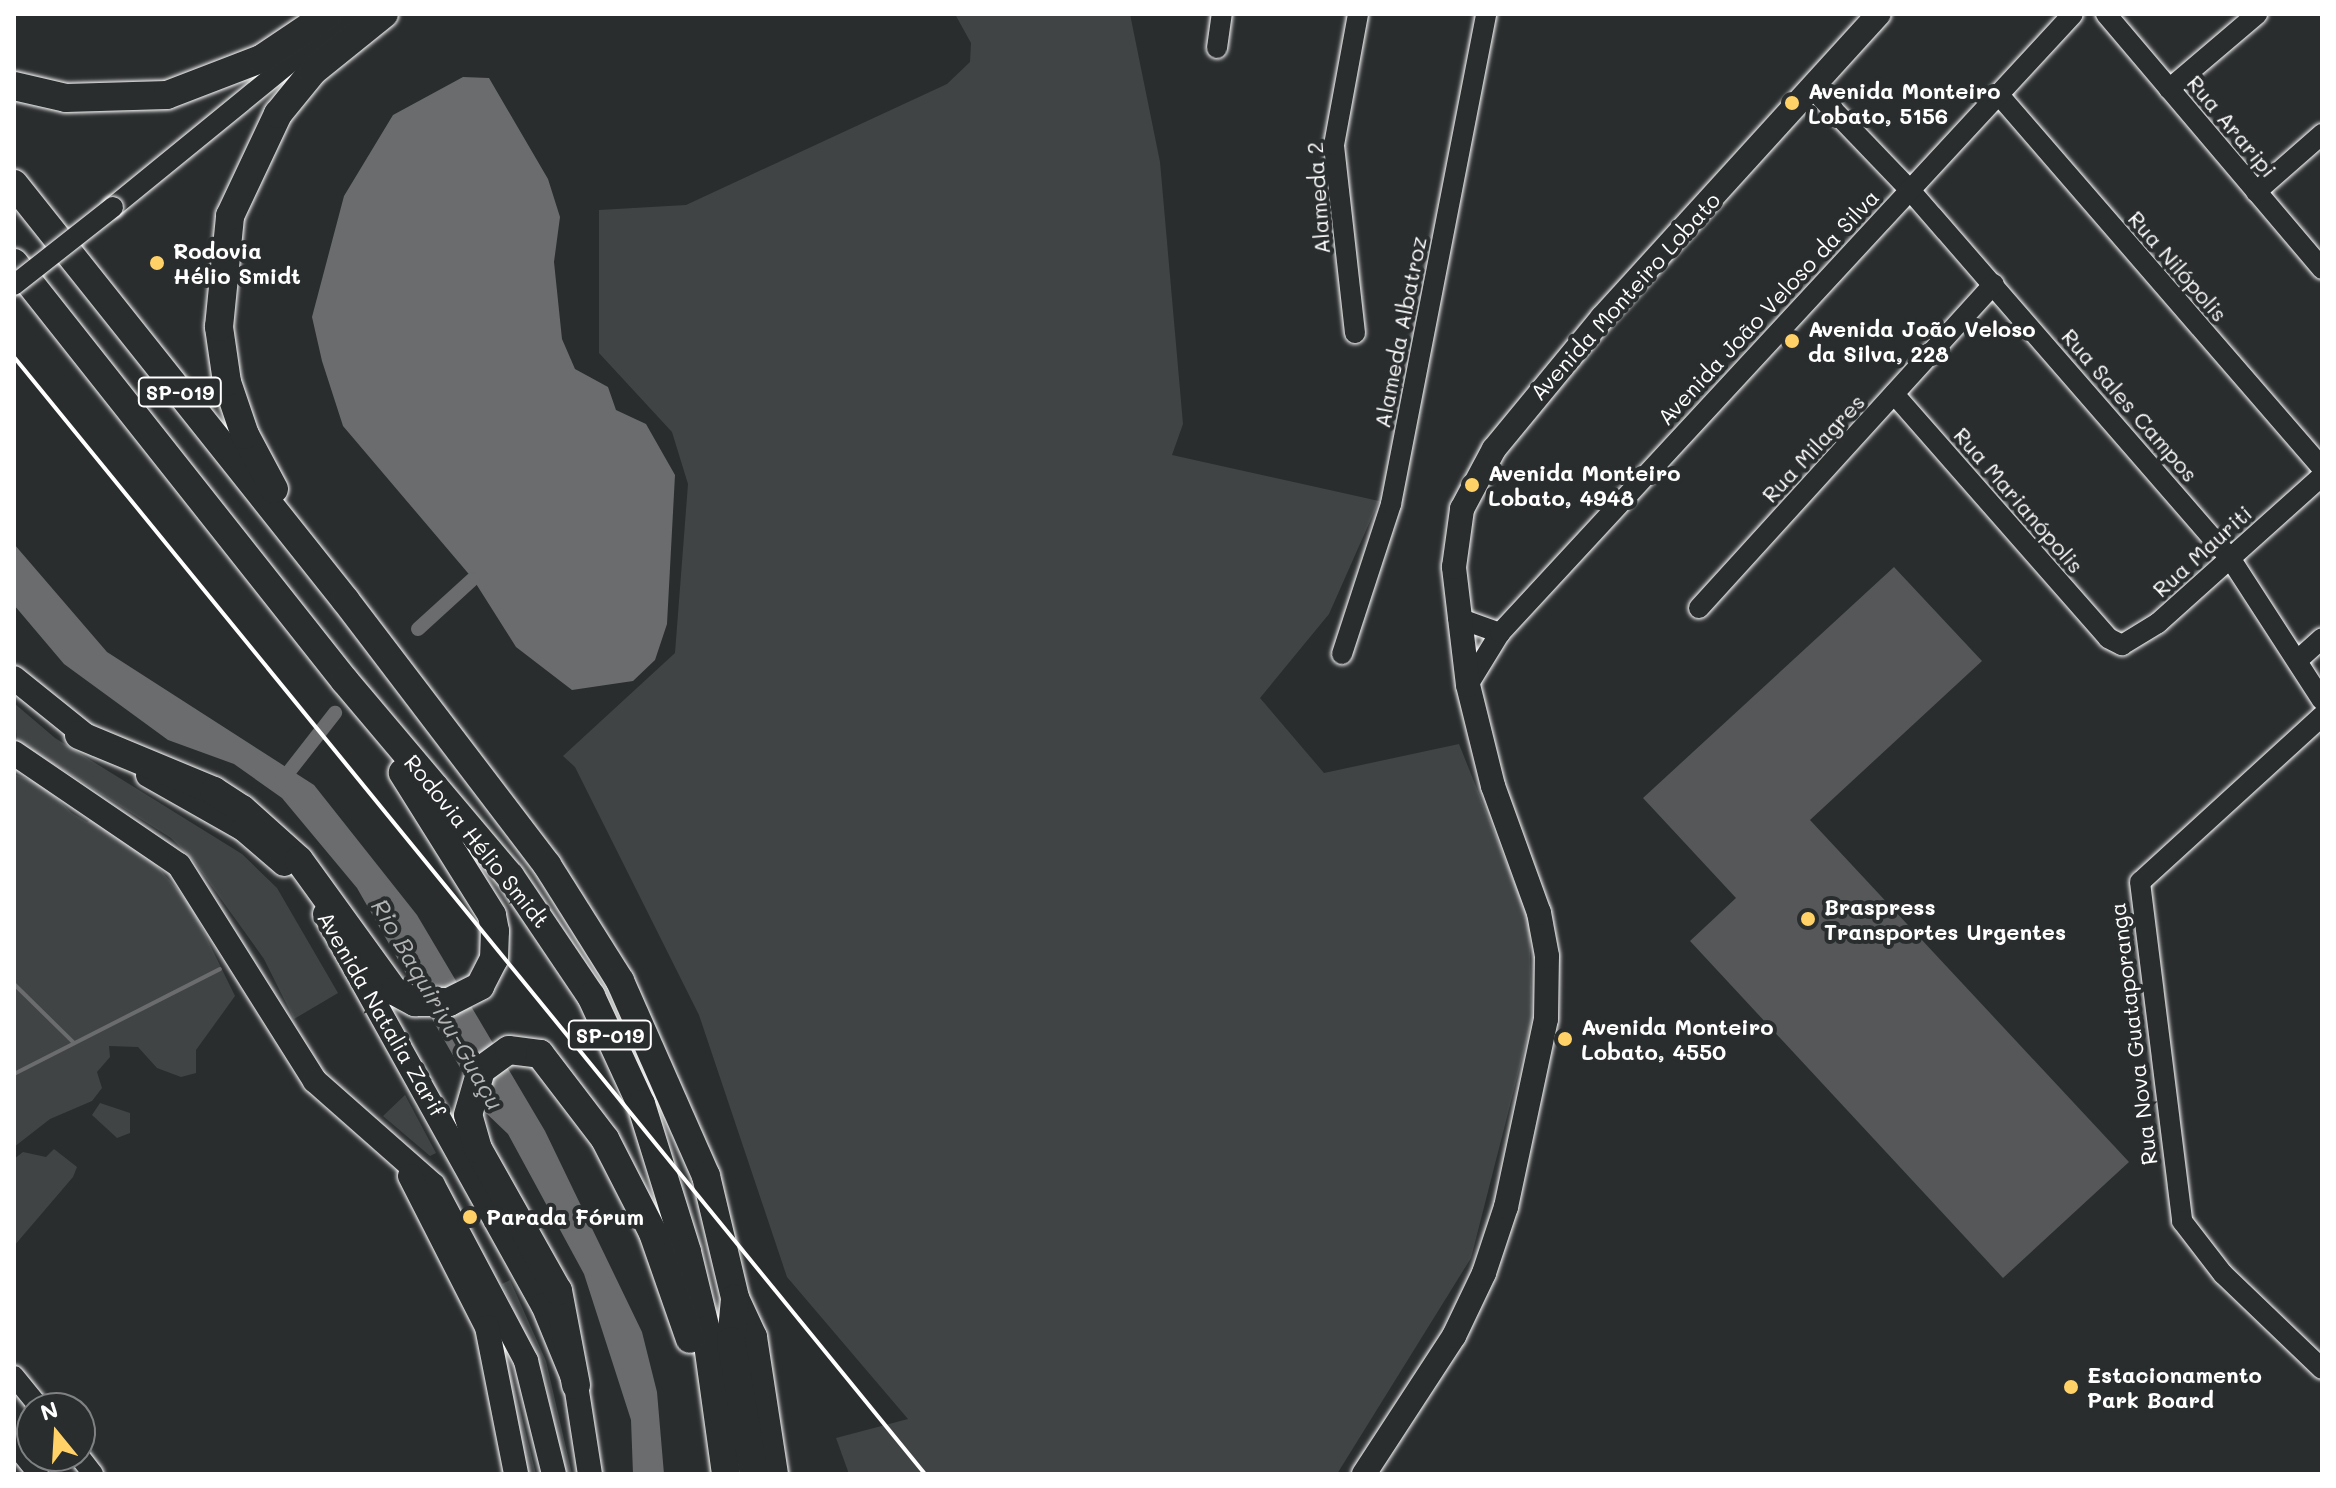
<!DOCTYPE html>
<html>
<head>
<meta charset="utf-8">
<style>
	body { margin:0 }
	#map { position:relative; width:2336px; height:1488px; overflow:hidden; background:#2a2d2e; font-family:Mali,sans-serif }
	div>[style] { position:absolute }
	.green>* { inset:0; background:#414445 }
	.water>* { inset:0; background:#6a6c6d }
	.stream>* { height:4px; margin:-2px; padding:0 2px; transform-origin:2px; border-radius:2px; background:#6a6c6d }
	.canal>* { height:14px; margin:-7px; padding:0 7px; transform-origin:7px; border-radius:7px; background:#6a6c6d }
	.building>* { inset:0; background:#555758 }
	.roads { filter:drop-shadow(0 0 2px #fff) drop-shadow(0 0 2px #fff) }
	.minor>* { height:20px; margin:-10px; padding:0 10px; transform-origin:10px; border-radius:10px; background:#2a2d2e }
	.major>* { height:24px; margin:-12px; padding:0 12px; transform-origin:12px; border-radius:12px; background:#2a2d2e }
	.highway>* { height:28px; margin:-14px; padding:0 14px; transform-origin:14px; border-radius:14px; background:#2a2d2e }
	.rail>* { height:4px; margin:-2px; padding:0 2px; transform-origin:2px; border-radius:2px; background:#fff }
	.bridges { filter:drop-shadow(0 0 2px #fff) drop-shadow(0 0 2px #fff) }
	.minor-bridge>* { height:20px; margin:-10px; padding:0 10px; transform-origin:10px; border-radius:10px; background:#2a2d2e }
	.dots>* { width:22px; height:22px; translate:-50% -50%; box-sizing:border-box; border:4px solid #2a2d2e; border-radius:50% }
	span { translate:-50% -50%; white-space:nowrap; text-align:center; line-height:1.15; -webkit-text-stroke:8px #2a2d2e; paint-order:stroke }
	.shield-label span { padding:2px 6px; background:#2a2d2e; border:2px solid; border-radius:6px; -webkit-text-stroke-width:0 }
	.shield-label { font-size:20px; color:#fff; font-weight:700 }
	.poi-label { font-size:22px; color:#fff; font-weight:700 }
	.left { translate:0 -50%; text-align:left }
	.street-label { font-size:22px; color:#fff }
	.water-label { font-size:24px; color:#b4b6b6; font-style:italic }
	.frame { position:absolute; inset:0; border:16px solid #fff; pointer-events:none }
	.north { position:absolute; left:16px; top:1392px; width:80px; height:80px; box-sizing:border-box; background:#2a2d2e; border:2px solid #7f8182; border-radius:50%; rotate:342deg; font-size:22px; font-weight:700; line-height:32px; text-align:center; color:#fff }
	.north::after { content:''; display:block; margin:auto; width:28px; height:36px; background:#ffd166; clip-path:polygon(50% 0,100% 100%,50% 72%,0 100%) }
</style>
</head>
<body>
<div id="map">
	<div class="green">
		<div style="clip-path:polygon(955px 14px,1130px 14px,1160px 162px,1183px 424px,1172px 455px,1379px 501px,1329px 614px,1260px 698px,1324px 773px,1459px 744px,1529px 919px,1532px 1019px,1471px 1258px,1337px 1474px,849px 1474px,836px 1438px,908px 1419px,787px 1277px,699px 1015px,575px 767px,563px 756px,675px 653px,688px 484px,672px 432px,599px 353px,599px 210px,686px 205px,947px 84px,970px 62px,971px 43px)"></div>
		<div style="clip-path:polygon(14px 703px,55px 738px,242px 854px,277px 888px,338px 993px,294px 1019px,264px 959px,193px 860px,171px 838px,17px 741px)"></div>
		<div style="clip-path:polygon(14px 774px,43px 785px,72px 813px,87px 822px,95px 817px,151px 859px,190px 904px,235px 996px,196px 1050px,196px 1073px,181px 1077px,157px 1068px,138px 1047px,109px 1046px,110px 1057px,97px 1072px,102px 1088px,92px 1101px,50px 1119px,14px 1147px)"></div>
		<div style="clip-path:polygon(405px 1095px,436px 1153px,430px 1156px,383px 1116px)"></div>
		<div style="clip-path:polygon(100px 1103px,130px 1113px,130px 1133px,117px 1138px,92px 1115px)"></div>
		<div style="clip-path:polygon(54px 1149px,77px 1167px,73px 1177px,14px 1246px,14px 1159px,23px 1152px,46px 1157px)"></div>
		<div style="clip-path:polygon(458px 1257px,503px 1341px,536px 1474px,520px 1474px)"></div>
		<div style="clip-path:polygon(510px 1280px,546px 1361px,572px 1474px,564px 1474px,545px 1380px,502px 1284px)"></div>
	</div>
	<div class="water">
		<div style="clip-path:polygon(463px 77px,489px 78px,548px 179px,560px 217px,554px 262px,562px 339px,575px 369px,608px 387px,616px 410px,646px 424px,675px 475px,667px 624px,655px 660px,633px 681px,572px 690px,516px 647px,473px 579px,343px 426px,322px 361px,312px 317px,344px 196px,393px 115px)"></div>
		<div style="clip-path:polygon(14px 544px,107px 652px,314px 785px,417px 915px,545px 1131px,642px 1332px,657px 1392px,664px 1474px,633px 1474px,631px 1420px,584px 1274px,508px 1134px,486px 1113px,357px 888px,282px 798px,234px 764px,168px 740px,64px 664px,14px 605px)"></div>
	</div>
	<div class="stream">
		<div style="left:14px;top:984px;width:84px;rotate:44.5deg"></div>
		<div style="left:14px;top:1074px;width:231px;rotate:-27deg"></div>
	</div>
	<div class="canal">
		<div style="left:418px;top:629px;width:74px;rotate:-42.3deg"></div>
		<div style="left:281px;top:782px;width:88px;rotate:-52deg"></div>
	</div>
	<div class="building">
		<div style="clip-path:polygon(1894px 567px,1982px 661px,1810px 820px,2129px 1162px,2003px 1278px,1690px 941px,1736px 898px,1643px 798px)"></div>
	</div>
	<div class="roads">
		<div class="minor">
			<div style="left:2106px;top:14px;width:334px;rotate:49.7deg"></div>
			<div style="left:1217px;top:48px;width:34px;rotate:-82deg"></div>
			<div style="left:1813px;top:89px;width:139px;rotate:46.2deg"></div>
			<div style="left:1909px;top:189px;width:489px;rotate:49deg"></div>
			<div style="left:2230px;top:558px;width:169px;rotate:57.1deg"></div>
			<div style="left:2169px;top:89px;width:116px;rotate:-40.4deg"></div>
			<div style="left:1999px;top:95px;width:493px;rotate:49.1deg"></div>
			<div style="left:2256px;top:192px;width:88px;rotate:-41.3deg"></div>
			<div style="left:113px;top:207px;width:306px;rotate:-39.2deg"></div>
			<div style="left:1355px;top:333px;width:189px;rotate:-96.4deg"></div>
			<div style="left:1334px;top:145px;width:133px;rotate:-79.6deg"></div>
			<div style="left:1894px;top:394px;width:325px;rotate:48.7deg"></div>
			<div style="left:2108px;top:638px;width:16px;rotate:27deg"></div>
			<div style="left:2122px;top:645px;width:42px;rotate:-31.4deg"></div>
			<div style="left:2158px;top:623px;width:220px;rotate:-41.9deg"></div>
			<div style="left:1699px;top:608px;width:438px;rotate:-47.7deg"></div>
			<div style="left:1458px;top:618px;width:45px;rotate:19.7deg"></div>
			<div style="left:1342px;top:654px;width:158px;rotate:-71.9deg"></div>
			<div style="left:1391px;top:504px;width:499px;rotate:-79deg"></div>
			<div style="left:2299px;top:659px;width:31px;rotate:-42deg"></div>
			<div style="left:1468px;top:685px;width:61px;rotate:-58.4deg"></div>
			<div style="left:1500px;top:633px;width:843px;rotate:-47.21deg"></div>
			<div style="left:2322px;top:716px;width:246px;rotate:137.6deg"></div>
			<div style="left:2140px;top:882px;width:342px;rotate:82.9deg"></div>
			<div style="left:2182px;top:1221px;width:67px;rotate:52.3deg"></div>
			<div style="left:2223px;top:1274px;width:137px;rotate:43.8deg"></div>
			<div style="left:14px;top:1376px;width:41px;rotate:50.9deg"></div>
			<div style="left:14px;top:1444px;width:38px;rotate:51deg"></div>
			<div style="left:79px;top:1456px;width:23px;rotate:52deg"></div>
		</div>
		<div class="major">
			<div style="left:14px;top:678px;width:105px;rotate:38.8deg"></div>
			<div style="left:14px;top:753px;width:199px;rotate:34.2deg"></div>
			<div style="left:179px;top:865px;width:255px;rotate:57.8deg"></div>
			<div style="left:315px;top:1081px;width:157px;rotate:41.4deg"></div>
			<div style="left:433px;top:1185px;width:199px;rotate:62.1deg"></div>
			<div style="left:526px;top:1361px;width:116px;rotate:76.1deg"></div>
			<div style="left:148px;top:775px;width:109px;rotate:29.6deg"></div>
			<div style="left:243px;top:829px;width:54px;rotate:40.5deg"></div>
			<div style="left:325px;top:914px;width:448px;rotate:60.9deg"></div>
			<div style="left:543px;top:1305px;width:87px;rotate:67.6deg"></div>
			<div style="left:576px;top:1385px;width:90px;rotate:81.1deg"></div>
			<div style="left:410px;top:1176px;width:169px;rotate:63deg"></div>
			<div style="left:487px;top:1327px;width:150px;rotate:78.8deg"></div>
			<div style="left:1364px;top:1474px;width:165px;rotate:-56.9deg"></div>
			<div style="left:1454px;top:1336px;width:70px;rotate:-64.5deg"></div>
			<div style="left:1484px;top:1273px;width:70px;rotate:-71.6deg"></div>
			<div style="left:1506px;top:1207px;width:192px;rotate:-78deg"></div>
			<div style="left:1546px;top:1019px;width:63px;rotate:-89.1deg"></div>
			<div style="left:1547px;top:956px;width:44px;rotate:-100.5deg"></div>
			<div style="left:1539px;top:913px;width:135px;rotate:-109.9deg"></div>
			<div style="left:1493px;top:786px;width:104px;rotate:-103.9deg"></div>
			<div style="left:1468px;top:685px;width:119px;rotate:-96.8deg"></div>
			<div style="left:1454px;top:567px;width:59px;rotate:-82.1deg"></div>
			<div style="left:1462px;top:509px;width:68px;rotate:-61.9deg"></div>
			<div style="left:1494px;top:449px;width:170px;rotate:-50.5deg"></div>
			<div style="left:1602px;top:318px;width:411px;rotate:-47.7deg"></div>
		</div>
		<div class="highway">
			<div style="left:14px;top:86px;width:53px;rotate:13deg"></div>
			<div style="left:66px;top:98px;width:101px;rotate:-1.7deg"></div>
			<div style="left:167px;top:95px;width:101px;rotate:-21deg"></div>
			<div style="left:261px;top:59px;width:81px;rotate:-33.9deg"></div>
			<div style="left:14px;top:184px;width:533px;rotate:51.47deg"></div>
			<div style="left:346px;top:601px;width:332px;rotate:52.7deg"></div>
			<div style="left:547px;top:865px;width:137px;rotate:57.8deg"></div>
			<div style="left:620px;top:981px;width:213px;rotate:66.2deg"></div>
			<div style="left:706px;top:1176px;width:125px;rotate:76.6deg"></div>
			<div style="left:735px;top:1298px;width:43px;rotate:65.2deg"></div>
			<div style="left:753px;top:1337px;width:139px;rotate:81.3deg"></div>
			<div style="left:14px;top:263px;width:533px;rotate:51.63deg"></div>
			<div style="left:345px;top:681px;width:255px;rotate:49.8deg"></div>
			<div style="left:510px;top:876px;width:145px;rotate:56deg"></div>
			<div style="left:591px;top:996px;width:119px;rotate:65.2deg"></div>
			<div style="left:641px;top:1104px;width:155px;rotate:72.7deg"></div>
			<div style="left:687px;top:1252px;width:80px;rotate:76.3deg"></div>
			<div style="left:706px;top:1330px;width:145px;rotate:82.1deg"></div>
			<div style="left:274px;top:489px;width:61px;rotate:-118.2deg"></div>
			<div style="left:245px;top:435px;width:56px;rotate:-108.8deg"></div>
			<div style="left:227px;top:382px;width:56px;rotate:-98.3deg"></div>
			<div style="left:219px;top:327px;width:112px;rotate:-84.3deg"></div>
			<div style="left:230px;top:216px;width:113px;rotate:-64.8deg"></div>
			<div style="left:278px;top:114px;width:55px;rotate:-50.9deg"></div>
			<div style="left:313px;top:71px;width:91px;rotate:-38.8deg"></div>
			<div style="left:79px;top:735px;width:146px;rotate:22.5deg"></div>
			<div style="left:214px;top:791px;width:33px;rotate:33deg"></div>
			<div style="left:242px;top:809px;width:76px;rotate:41.8deg"></div>
			<div style="left:299px;top:860px;width:162px;rotate:54.1deg"></div>
			<div style="left:394px;top:991px;width:24px;rotate:28deg"></div>
			<div style="left:415px;top:1002px;width:34px"></div>
			<div style="left:449px;top:1002px;width:35px;rotate:-27deg"></div>
			<div style="left:480px;top:986px;width:30px;rotate:-63deg"></div>
			<div style="left:494px;top:959px;width:28px;rotate:-88deg"></div>
			<div style="left:495px;top:931px;width:16px;rotate:-101deg"></div>
			<div style="left:492px;top:915px;width:168px;rotate:-122.1deg"></div>
			<div style="left:735px;top:1299px;width:42px;rotate:95.4deg"></div>
			<div style="left:731px;top:1341px;width:135px;rotate:80.2deg"></div>
			<div style="left:576px;top:1385px;width:96px;rotate:-100.8deg"></div>
			<div style="left:558px;top:1291px;width:163px;rotate:-119.4deg"></div>
			<div style="left:478px;top:1149px;width:35px;rotate:-106deg"></div>
			<div style="left:468px;top:1115px;width:47px;rotate:-73.9deg"></div>
			<div style="left:481px;top:1070px;width:34px;rotate:-36deg"></div>
			<div style="left:509px;top:1050px;width:31px;rotate:7deg"></div>
			<div style="left:540px;top:1054px;width:107px;rotate:52.6deg"></div>
			<div style="left:605px;top:1139px;width:106px;rotate:62.9deg"></div>
			<div style="left:653px;top:1233px;width:112px;rotate:70.8deg"></div>
		</div>
	</div>
	<div class="rail">
		<div style="left:14px;top:357px;width:1441px;rotate:50.8deg"></div>
	</div>
	<div class="bridges">
		<div class="minor-bridge">
			<div style="left:14px;top:285px;width:126px;rotate:-38.2deg"></div>
		</div>
	</div>
	<div class="dots">
		<div style="left:1792px;top:103px;background:#ffd166"></div>
		<div style="left:157px;top:263px;background:#ffd166"></div>
		<div style="left:1792px;top:341px;background:#ffd166"></div>
		<div style="left:1472px;top:485px;background:#ffd166"></div>
		<div style="left:1808px;top:919px;background:#ffd166"></div>
		<div style="left:1565px;top:1039px;background:#ffd166"></div>
		<div style="left:470px;top:1217px;background:#ffd166"></div>
		<div style="left:2071px;top:1387px;background:#ffd166"></div>
	</div>
	<div class="shield-label">
		<span style="left:180px;top:392px">SP-019</span>
		<span style="left:610px;top:1035px">SP-019</span>
	</div>
	<div class="poi-label">
		<span class="left" style="left:1808px;top:103px">Avenida Monteiro<br>Lobato, 5156</span>
		<span class="left" style="left:173px;top:263px">Rodovia<br>Hélio Smidt</span>
		<span class="left" style="left:1808px;top:341px">Avenida João Veloso<br>da Silva, 228</span>
		<span class="left" style="left:1488px;top:485px">Avenida Monteiro<br>Lobato, 4948</span>
		<span class="left" style="left:1824px;top:919px">Braspress<br>Transportes Urgentes</span>
		<span class="left" style="left:1581px;top:1039px">Avenida Monteiro<br>Lobato, 4550</span>
		<span class="left" style="left:486px;top:1217px">Parada Fórum</span>
		<span class="left" style="left:2087px;top:1387px">Estacionamento<br>Park Board</span>
	</div>
	<div class="street-label">
		<span style="left:2232px;top:126px;rotate:50deg">Rua Araripi</span>
		<span style="left:1318px;top:198px;rotate:-94deg">Alameda 2</span>
		<span style="left:2178px;top:266px;rotate:49deg">Rua Nilópolis</span>
		<span style="left:1625px;top:296px;rotate:-48deg">Avenida Monteiro Lobato</span>
		<span style="left:1768px;top:307px;rotate:-47deg">Avenida João Veloso da Silva</span>
		<span style="left:1400px;top:332px;rotate:-79deg">Alameda Albatroz</span>
		<span style="left:2130px;top:405px;rotate:49deg">Rua Sales Campos</span>
		<span style="left:1813px;top:448px;rotate:-47deg">Rua Milagres</span>
		<span style="left:2019px;top:500px;rotate:49deg">Rua Marianópolis</span>
		<span style="left:2202px;top:551px;rotate:-42deg">Rua Mauriti</span>
		<span style="left:477px;top:841px;rotate:51deg">Rodovia Hélio Smidt</span>
		<span style="left:382px;top:1014px;rotate:60deg">Avenida Natalia Zarif</span>
		<span style="left:2133px;top:1034px;rotate:-97deg">Rua Nova Guataporanga</span>
	</div>
	<div class="water-label">
		<span style="left:438px;top:1004px;rotate:60deg">Rio Baquirivu-Guaçu</span>
	</div>
	<div class="frame"></div>
	<div class="north">N</div>
</div>
</body>
</html>
